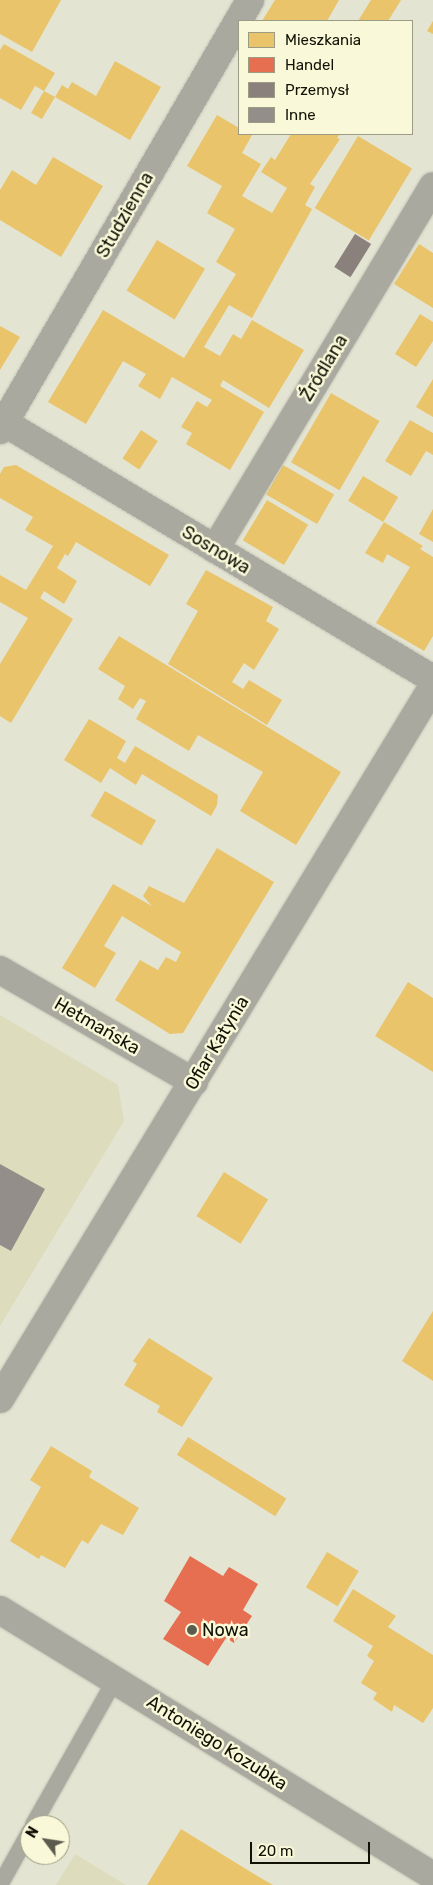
<!DOCTYPE html>
<html>
<head>
<meta charset="utf-8">
<style>
	body { margin:0 }
	#map { position:relative; width:433px; height:1885px; overflow:hidden; background:#e4e4d3; font-family:Rubik,sans-serif }
	div>[style] { position:absolute }
	.green>* { inset:0; background:#dddcbc }
	.homes>* { inset:0; background:#e9c46a; transform-origin:0 0 }
	.shops>* { inset:0; background:#e76f51 }
	.industry>* { inset:0; background:#8a817c; transform-origin:0 0 }
	.building>* { inset:0; background:#938e89 }
	.roads { filter:drop-shadow(0 0 1px #c1c1b4) drop-shadow(0 0 1px #c1c1b4) }
	.lane>* { height:16px; margin:-8px; padding:0 8px; transform-origin:8px; border-radius:8px; background:#a9a99f }
	.street>* { height:28px; margin:-14px; padding:0 14px; transform-origin:14px; border-radius:14px; background:#a9a99f }
	.dots>* { width:14px; height:14px; translate:-50% -50%; box-sizing:border-box; border:2px solid #f9f9d9; border-radius:50% }
	span { translate:-50% -50%; white-space:nowrap; text-align:center; line-height:1.15; -webkit-text-stroke:5px #f9f9d9; paint-order:stroke }
	.street-label { font-size:18px; color:#111106 }
	.poi-label { font-size:18px; color:#111106 }
	.left { translate:0 -50%; text-align:left }
	.legend { position:absolute; left:238px; top:20px; width:175px; height:115px; box-sizing:border-box; background:#f9f9d9; border:1px solid #9c9c85; margin:0; padding:6px 9px; list-style:none; font-size:15px; color:#111106 }
	.legend li { display:flex; align-items:center; gap:10px; height:25px }
	.legend b { width:25px; border:1px solid #9c9c85 }
	.north { position:absolute; left:20px; top:1815px; width:50px; height:50px; box-sizing:border-box; background:#f9f9d9; border:1px solid #9c9c85; border-radius:50%; rotate:301deg; font-size:14px; font-weight:700; line-height:20px; text-align:center; color:#111106 }
	.north::after { content:''; display:block; margin:auto; width:18px; height:22px; background:#5b5b4e; clip-path:polygon(50% 0,100% 100%,50% 72%,0 100%) }
	.scale { position:absolute; left:250px; top:1842px; width:120px; height:22px; box-sizing:border-box; border:2px solid #111106; border-top:0; padding-left:6px; font-size:15px; line-height:18px; white-space:nowrap; color:#111106; -webkit-text-stroke:4px #f9f9d9; paint-order:stroke }
</style>
</head>
<body>
<div id="map">
	<div class="green">
		<div style="clip-path:polygon(0 1015px,118px 1085px,124px 1121px,0 1326px)"></div>
		<div style="clip-path:polygon(75px 1854px,126px 1885px,56px 1885px)"></div>
	</div>
	<div class="homes">
		<div style="clip-path:polygon(0 0,61px 0,32px 52px,0 34px)"></div>
		<div style="clip-path:polygon(275px 0,339px 0,327px 21px,262px 21px)"></div>
		<div style="clip-path:polygon(371px 0,401px 0,388px 21px,358px 21px)"></div>
		<div style="clip-path:polygon(433px 21px,433px 34px,427px 31px)"></div>
		<div style="clip-path:polygon(4px 44px,55px 73px,44px 91px,55px 97px,42px 119px,31px 113px,44px 91px,35px 86px,21px 110px,0 98px,0 50px)"></div>
		<div style="clip-path:polygon(115px 61px,161px 87px,130px 140px,55px 97px,62px 85px,68px 89px,72px 82px,96px 96px)"></div>
		<div style="clip-path:polygon(217px 115px,239px 128px,239px 134px,252px 135px,242px 153px,261px 164px,242px 196px,272px 213px,287px 188px,261px 172px,271px 157px,275px 160px,291px 134px,340px 134px,337px 138px,340px 139px,310px 184px,315px 187px,305px 205px,312px 209px,252px 318px,229px 305px,204px 347px,220px 356px,233px 334px,241px 339px,252px 320px,304px 350px,269px 408px,223px 380px,220px 386px,264px 412px,230px 470px,186px 444px,192px 433px,181px 427px,197px 401px,207px 407px,212px 400px,172px 377px,160px 399px,138px 386px,146px 374px,123px 361px,86px 424px,48px 402px,103px 310px,184px 358px,236px 274px,216px 262px,235px 229px,207px 213px,222px 186px,187px 166px)"></div>
		<div style="left:358px;top:136px;width:63px;height:84px;rotate:31deg"></div>
		<div style="clip-path:polygon(53px 157px,103px 186px,61px 257px,0 220px,0 190px,12px 170px,36px 185px)"></div>
		<div style="left:157px;top:240px;width:56px;height:59px;rotate:31deg"></div>
		<div style="clip-path:polygon(419px 244px,433px 253px,433px 308px,394px 284px)"></div>
		<div style="clip-path:polygon(420px 314px,433px 322px,433px 341px,416px 367px,395px 354px)"></div>
		<div style="clip-path:polygon(0 326px,20px 337px,0 370px)"></div>
		<div style="clip-path:polygon(433px 379px,433px 417px,416px 407px)"></div>
		<div style="left:331px;top:393px;width:56px;height:80px;rotate:30deg"></div>
		<div style="clip-path:polygon(410px 420px,433px 433px,433px 455px,426px 451px,411px 476px,385px 461px)"></div>
		<div style="left:141px;top:430px;width:20px;height:34px;rotate:33deg"></div>
		<div style="clip-path:polygon(16px 465px,169px 555px,150px 586px,76px 542px,68px 556px,65px 554px,57px 568px,77px 581px,64px 604px,44px 591px,40px 598px,73px 619px,11px 723px,0 716px,0 664px,28px 618px,0 602px,0 575px,26px 590px,53px 546px,25px 530px,33px 517px,0 498px,0 474px,4px 467px)"></div>
		<div style="left:283px;top:465px;width:59px;height:34px;rotate:30deg"></div>
		<div style="left:363px;top:476px;width:41px;height:29px;rotate:31deg"></div>
		<div style="left:267px;top:500px;width:48px;height:47px;rotate:31deg"></div>
		<div style="clip-path:polygon(433px 509px,433px 542px,419px 534px)"></div>
		<div style="clip-path:polygon(384px 522px,423px 546px,420px 549px,433px 557px,433px 636px,424px 651px,376px 623px,410px 567px,387px 554px,383px 563px,365px 553px)"></div>
		<div style="clip-path:polygon(206px 570px,273px 607px,266px 621px,279px 629px,254px 670px,244px 663px,232px 682px,243px 689px,249px 680px,282px 700px,267px 725px,168px 664px,198px 611px,186px 604px)"></div>
		<div style="clip-path:polygon(119px 636px,341px 772px,296px 845px,240px 811px,263px 772px,198px 735px,189px 751px,136px 719px,146px 701px,140px 698px,133px 709px,118px 699px,125px 686px,98px 669px)"></div>
		<div style="clip-path:polygon(89px 719px,126px 741px,117px 758px,125px 763px,135px 746px,218px 795px,217px 805px,211px 816px,142px 774px,136px 785px,110px 768px,101px 783px,64px 760px)"></div>
		<div style="left:105px;top:791px;width:59px;height:29px;rotate:30deg"></div>
		<div style="clip-path:polygon(217px 848px,274px 882px,183px 1033px,170px 1034px,115px 1000px,140px 960px,158px 970px,166px 957px,176px 962px,181px 952px,122px 916px,104px 946px,116px 953px,95px 988px,62px 968px,113px 884px,152px 906px,143px 896px,149px 886px,184px 903px)"></div>
		<div style="clip-path:polygon(408px 982px,433px 998px,433px 1072px,375px 1036px)"></div>
		<div style="left:224px;top:1172px;width:52px;height:52px;rotate:32deg"></div>
		<div style="clip-path:polygon(433px 1311px,433px 1381px,402px 1361px)"></div>
		<div style="clip-path:polygon(149px 1338px,213px 1378px,182px 1427px,157px 1412px,160px 1406px,124px 1385px,137px 1364px,133px 1361px)"></div>
		<div style="left:188px;top:1437px;width:116px;height:21px;rotate:32deg"></div>
		<div style="clip-path:polygon(51px 1446px,92px 1471px,89px 1477px,139px 1508px,123px 1535px,101px 1524px,88px 1544px,82px 1540px,65px 1568px,41px 1555px,39px 1559px,10px 1541px,41px 1487px,30px 1480px)"></div>
		<div style="left:327px;top:1552px;width:37px;height:41px;rotate:31deg"></div>
		<div style="clip-path:polygon(353px 1589px,396px 1616px,388px 1627px,433px 1655px,433px 1708px,423px 1723px,394px 1705px,392px 1712px,373px 1699px,377px 1693px,361px 1683px,374px 1661px,367px 1656px,373px 1646px,333px 1621px)"></div>
		<div style="clip-path:polygon(181px 1829px,259px 1877px,273px 1885px,147px 1885px)"></div>
	</div>
	<div class="shops">
		<div style="clip-path:polygon(190px 1556px,223px 1576px,229px 1567px,258px 1584px,243px 1610px,252px 1616px,234px 1643px,226px 1638px,208px 1666px,163px 1639px,181px 1612px,164px 1601px)"></div>
	</div>
	<div class="industry">
		<div style="left:355px;top:234px;width:19px;height:39px;rotate:32deg"></div>
	</div>
	<div class="building">
		<div style="clip-path:polygon(0 1164px,45px 1189px,11px 1251px,0 1245px)"></div>
	</div>
	<div class="roads">
		<div class="lane">
			<div style="left:33px;top:1825px;width:167px;rotate:-60.5deg"></div>
			<div style="left:0;top:1885px;width:62px;rotate:-60.9deg"></div>
		</div>
		<div class="street">
			<div style="left:0;top:420px;width:505px;rotate:30.89deg"></div>
			<div style="left:0;top:430px;width:497px;rotate:-59.8deg"></div>
			<div style="left:215px;top:549px;width:423px;rotate:-59deg"></div>
			<div style="left:0;top:970px;width:224px;rotate:30deg"></div>
			<div style="left:0;top:1399px;width:834px;rotate:-58.73deg"></div>
			<div style="left:0;top:1610px;width:508px;rotate:31.56deg"></div>
		</div>
	</div>
	<div class="dots">
		<div style="left:192px;top:1630px;background:#5b5b4e"></div>
	</div>
	<div class="street-label">
		<span style="left:125px;top:215px;rotate:-60deg">Studzienna</span>
		<span style="left:324px;top:368px;rotate:-59deg">Źródlana</span>
		<span style="left:216px;top:550px;rotate:31deg">Sosnowa</span>
		<span style="left:97px;top:1026px;rotate:30deg">Hetmańska</span>
		<span style="left:217px;top:1043px;rotate:-59deg">Ofiar Katynia</span>
		<span style="left:217px;top:1743px;rotate:32deg">Antoniego Kozubka</span>
	</div>
	<div class="poi-label">
		<span class="left" style="left:202px;top:1630px">Nowa</span>
	</div>
	<ul class="legend">
	<li><b style="height:14px;background:#e9c46a"></b>Mieszkania</li>
	<li><b style="height:14px;background:#e76f51"></b>Handel</li>
	<li><b style="height:14px;background:#8a817c"></b>Przemysł</li>
	<li><b style="height:14px;background:#938e89"></b>Inne</li>
	</ul>
	<div class="north">N</div>
	<div class="scale">20 m</div>
</div>
</body>
</html>
